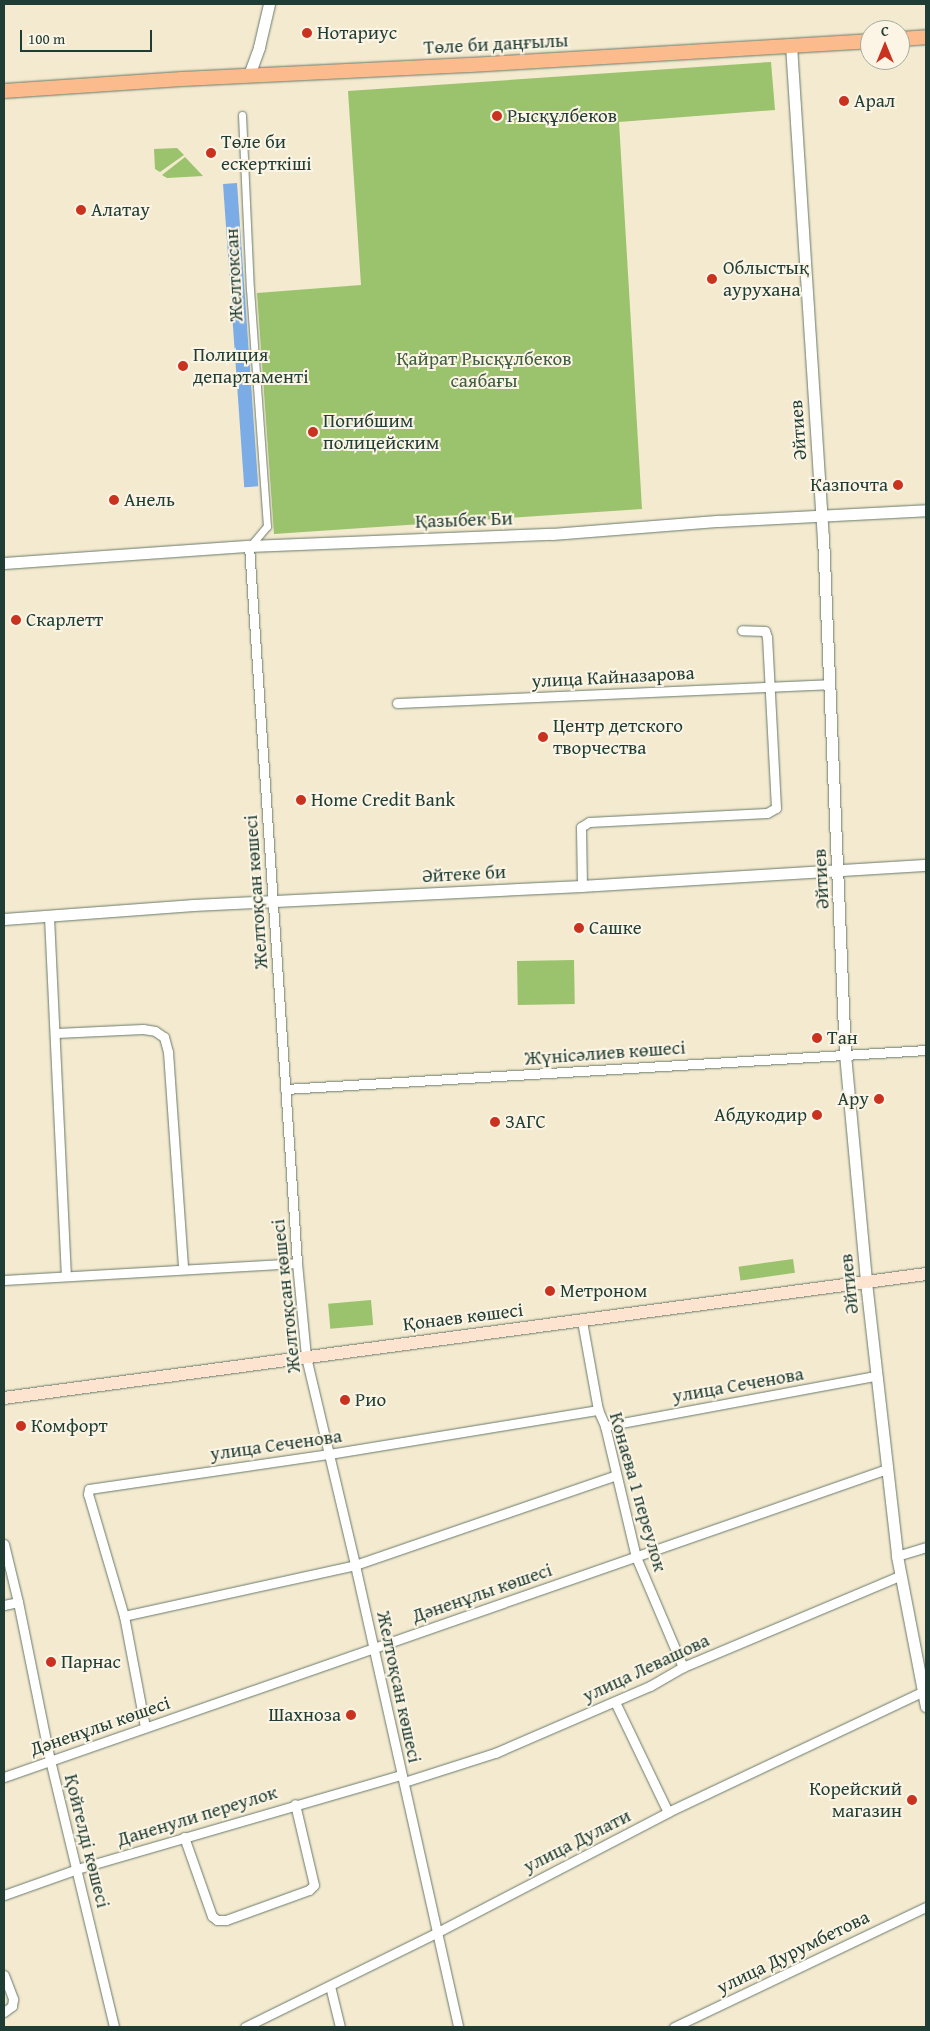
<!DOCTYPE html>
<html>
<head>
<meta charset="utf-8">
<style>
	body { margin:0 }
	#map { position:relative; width:930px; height:2031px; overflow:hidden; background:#f3eacf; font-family:"Gentium Book Plus",serif }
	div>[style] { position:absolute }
	.green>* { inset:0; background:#9bc26d; transform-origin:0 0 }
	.water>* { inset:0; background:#7bace6; transform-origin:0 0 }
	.roads { filter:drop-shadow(0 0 1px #697a6a) drop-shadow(0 0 1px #697a6a) }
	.pedestrian>* { height:7px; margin:-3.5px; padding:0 3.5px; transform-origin:3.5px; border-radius:3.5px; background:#fff }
	.minor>* { height:9px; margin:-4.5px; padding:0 4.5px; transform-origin:4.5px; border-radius:4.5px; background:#fff }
	.tertiary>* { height:11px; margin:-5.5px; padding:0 5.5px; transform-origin:5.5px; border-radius:5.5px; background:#fff }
	.secondary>* { height:12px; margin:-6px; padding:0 6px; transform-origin:6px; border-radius:6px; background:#fde4d1 }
	.primary>* { height:14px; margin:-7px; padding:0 7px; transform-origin:7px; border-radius:7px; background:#fbbb8c }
	.dots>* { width:14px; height:14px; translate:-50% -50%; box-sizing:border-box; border:2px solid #fcf5e5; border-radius:50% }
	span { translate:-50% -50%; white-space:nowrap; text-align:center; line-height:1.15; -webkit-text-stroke:4px #fcf5e5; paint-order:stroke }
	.poi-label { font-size:19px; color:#1f3d34 }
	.left { translate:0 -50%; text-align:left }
	.right { translate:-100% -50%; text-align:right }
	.street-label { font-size:19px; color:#1f3d34 }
	.park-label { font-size:19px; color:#3e5e42 }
	.frame { position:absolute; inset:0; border:5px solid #1f3d34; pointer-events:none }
	.north { position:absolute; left:860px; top:20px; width:50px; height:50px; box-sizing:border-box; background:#fcf5e5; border:1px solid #a4ab9e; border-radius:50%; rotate:0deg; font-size:14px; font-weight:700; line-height:20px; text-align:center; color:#1f3d34 }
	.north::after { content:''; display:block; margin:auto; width:18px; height:22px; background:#c8321e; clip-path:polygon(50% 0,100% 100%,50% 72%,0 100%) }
	.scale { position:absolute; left:20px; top:30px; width:132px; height:22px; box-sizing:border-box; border:2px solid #1f3d34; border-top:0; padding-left:6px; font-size:15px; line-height:18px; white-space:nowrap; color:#1f3d34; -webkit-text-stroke:4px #fcf5e5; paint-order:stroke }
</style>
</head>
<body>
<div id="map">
	<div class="green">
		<div style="clip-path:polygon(771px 62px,775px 110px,619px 122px,642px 509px,274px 534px,257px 293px,361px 285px,348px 91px)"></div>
		<div style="clip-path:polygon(177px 148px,184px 155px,160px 172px,155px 169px,154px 149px)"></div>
		<div style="clip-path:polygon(185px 157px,203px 176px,167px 178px,162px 175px)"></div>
		<div style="left:574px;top:960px;width:44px;height:57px;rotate:89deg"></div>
		<div style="left:793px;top:1259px;width:14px;height:55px;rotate:82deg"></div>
		<div style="left:371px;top:1300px;width:25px;height:43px;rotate:85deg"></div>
	</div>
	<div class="water">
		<div style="left:237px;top:183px;width:304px;height:14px;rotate:86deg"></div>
	</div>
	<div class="roads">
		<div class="pedestrian">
			<div style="left:242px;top:115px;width:174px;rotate:87.4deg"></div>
			<div style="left:250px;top:289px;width:238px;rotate:85.9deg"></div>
			<div style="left:267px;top:526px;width:26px;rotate:130deg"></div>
		</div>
		<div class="minor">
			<div style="left:249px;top:546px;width:719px;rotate:86.17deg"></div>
			<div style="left:297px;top:1263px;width:94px;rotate:84.5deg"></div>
			<div style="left:306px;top:1357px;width:214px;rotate:76.7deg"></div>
			<div style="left:355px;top:1565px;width:473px;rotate:77.4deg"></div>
			<div style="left:397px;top:703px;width:433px;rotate:-2.5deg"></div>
			<div style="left:582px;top:886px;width:59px;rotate:-91deg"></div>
			<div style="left:581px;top:827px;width:9px;rotate:-32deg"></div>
			<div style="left:589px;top:822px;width:178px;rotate:-2.9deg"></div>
			<div style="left:767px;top:813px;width:10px;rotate:-29deg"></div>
			<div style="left:776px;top:808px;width:171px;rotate:-93deg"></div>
			<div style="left:767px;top:637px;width:6px;rotate:-108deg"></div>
			<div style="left:765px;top:631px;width:23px;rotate:-178deg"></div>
			<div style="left:49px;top:917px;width:359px;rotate:87.3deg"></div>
			<div style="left:56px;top:1033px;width:87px;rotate:-2.6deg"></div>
			<div style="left:143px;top:1029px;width:12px;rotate:9deg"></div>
			<div style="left:155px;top:1031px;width:11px;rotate:34deg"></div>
			<div style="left:164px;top:1037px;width:16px;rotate:75deg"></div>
			<div style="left:168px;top:1052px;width:217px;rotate:86deg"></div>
			<div style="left:285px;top:1089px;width:642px;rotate:-3.48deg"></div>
			<div style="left:4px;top:1280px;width:293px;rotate:-3.3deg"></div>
			<div style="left:582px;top:1321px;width:90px;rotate:79.8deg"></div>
			<div style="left:598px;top:1410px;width:17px;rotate:66deg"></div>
			<div style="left:605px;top:1426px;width:135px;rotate:76.7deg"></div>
			<div style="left:636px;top:1557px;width:120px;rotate:66.9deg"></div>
			<div style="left:605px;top:1426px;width:276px;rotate:-10.5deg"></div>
			<div style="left:4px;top:1544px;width:60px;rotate:76.4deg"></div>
			<div style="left:18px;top:1602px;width:161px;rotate:78.6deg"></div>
			<div style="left:50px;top:1760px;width:275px;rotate:76.5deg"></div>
			<div style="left:897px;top:1556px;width:30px;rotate:-17deg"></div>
			<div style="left:4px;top:1605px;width:14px;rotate:-12deg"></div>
			<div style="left:124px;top:1616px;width:237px;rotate:-12.4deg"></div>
			<div style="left:355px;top:1565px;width:276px;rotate:-19deg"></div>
			<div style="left:615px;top:1702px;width:122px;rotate:64.3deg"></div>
			<div style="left:145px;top:1727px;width:113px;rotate:-100.7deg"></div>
			<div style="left:124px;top:1616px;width:127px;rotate:-106.4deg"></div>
			<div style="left:88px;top:1494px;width:5px;rotate:-79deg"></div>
			<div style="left:89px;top:1489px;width:243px;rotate:-8.3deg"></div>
			<div style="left:329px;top:1454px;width:273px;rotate:-9.3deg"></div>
			<div style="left:4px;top:1777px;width:935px;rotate:-19.23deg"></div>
			<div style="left:404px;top:1782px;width:96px;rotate:-17.7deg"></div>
			<div style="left:495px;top:1753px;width:169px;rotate:-23.4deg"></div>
			<div style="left:650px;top:1686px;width:38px;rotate:-30deg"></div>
			<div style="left:683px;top:1667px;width:235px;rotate:-22.8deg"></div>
			<div style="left:184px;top:1837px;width:84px;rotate:70.5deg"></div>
			<div style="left:212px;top:1916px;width:6px;rotate:39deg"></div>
			<div style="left:217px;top:1920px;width:9px"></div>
			<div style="left:226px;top:1920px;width:88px;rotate:-19.9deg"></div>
			<div style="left:309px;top:1890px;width:7px;rotate:-45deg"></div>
			<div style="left:314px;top:1885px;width:83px;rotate:-103.2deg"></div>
			<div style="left:4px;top:1895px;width:77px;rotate:-19.6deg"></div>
			<div style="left:77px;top:1869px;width:337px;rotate:-16.2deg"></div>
			<div style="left:4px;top:1975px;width:26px;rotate:69deg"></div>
			<div style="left:13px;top:1999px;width:7px;rotate:98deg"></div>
			<div style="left:12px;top:2006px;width:10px;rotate:143deg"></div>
			<div style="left:330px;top:1986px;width:42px;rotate:76.3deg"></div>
			<div style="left:245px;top:2027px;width:213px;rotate:-26.2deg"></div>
			<div style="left:436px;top:1933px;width:262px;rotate:-27.5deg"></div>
			<div style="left:668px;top:1812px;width:285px;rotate:-25.3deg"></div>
			<div style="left:674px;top:2027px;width:279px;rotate:-25.5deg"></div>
		</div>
		<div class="tertiary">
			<div style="left:791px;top:45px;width:492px;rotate:86.3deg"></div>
			<div style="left:823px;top:536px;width:518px;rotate:87.57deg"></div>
			<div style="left:845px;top:1054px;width:229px;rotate:84.7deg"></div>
			<div style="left:866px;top:1282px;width:276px;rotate:83.5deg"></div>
			<div style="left:897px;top:1556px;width:153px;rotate:79.1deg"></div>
			<div style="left:249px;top:75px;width:30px;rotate:-70deg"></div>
			<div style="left:259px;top:47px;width:44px;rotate:-76.9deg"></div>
			<div style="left:4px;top:563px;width:246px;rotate:-4deg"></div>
			<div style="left:249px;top:546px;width:303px;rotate:-2.3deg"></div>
			<div style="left:552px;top:534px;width:168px;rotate:-4.5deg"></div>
			<div style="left:719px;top:521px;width:207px;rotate:-3deg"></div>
			<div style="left:4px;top:919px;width:190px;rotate:-4.2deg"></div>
			<div style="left:193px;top:905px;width:389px;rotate:-2.8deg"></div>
			<div style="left:582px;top:886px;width:345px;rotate:-3.5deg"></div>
		</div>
		<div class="secondary">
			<div style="left:4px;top:1398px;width:930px;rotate:-7.66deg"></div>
		</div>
		<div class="primary">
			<div style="left:900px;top:39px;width:26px;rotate:-4deg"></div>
			<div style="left:4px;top:91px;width:178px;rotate:-3.9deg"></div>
			<div style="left:182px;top:79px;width:287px;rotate:-2.8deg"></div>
			<div style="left:469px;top:65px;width:402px;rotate:-3.4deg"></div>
		</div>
	</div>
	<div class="dots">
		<div style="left:307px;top:33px;background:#c8321e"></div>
		<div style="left:844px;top:101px;background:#c8321e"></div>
		<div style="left:497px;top:116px;background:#c8321e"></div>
		<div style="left:211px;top:153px;background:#c8321e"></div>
		<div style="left:81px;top:210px;background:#c8321e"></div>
		<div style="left:712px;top:279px;background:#c8321e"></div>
		<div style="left:183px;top:366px;background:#c8321e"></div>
		<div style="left:313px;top:432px;background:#c8321e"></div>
		<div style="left:898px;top:485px;background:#c8321e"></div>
		<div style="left:114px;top:500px;background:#c8321e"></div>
		<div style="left:16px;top:620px;background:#c8321e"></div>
		<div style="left:543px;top:737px;background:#c8321e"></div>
		<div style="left:301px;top:800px;background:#c8321e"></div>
		<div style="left:579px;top:928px;background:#c8321e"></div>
		<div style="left:817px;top:1038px;background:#c8321e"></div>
		<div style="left:879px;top:1099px;background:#c8321e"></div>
		<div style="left:817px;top:1115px;background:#c8321e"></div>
		<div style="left:495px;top:1122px;background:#c8321e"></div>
		<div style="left:550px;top:1291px;background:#c8321e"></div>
		<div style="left:345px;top:1400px;background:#c8321e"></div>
		<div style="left:21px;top:1426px;background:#c8321e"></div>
		<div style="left:51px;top:1662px;background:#c8321e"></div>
		<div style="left:351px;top:1715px;background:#c8321e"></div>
		<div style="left:912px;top:1800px;background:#c8321e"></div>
	</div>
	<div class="poi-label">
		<span class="left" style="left:317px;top:33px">Нотариус</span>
		<span class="left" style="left:854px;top:101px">Арал</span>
		<span class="left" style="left:507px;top:116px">Рысқұлбеков</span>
		<span class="left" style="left:221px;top:153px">Төле би<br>ескерткіші</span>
		<span class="left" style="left:91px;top:210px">Алатау</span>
		<span class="left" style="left:723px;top:279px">Облыстық<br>аурухана</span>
		<span class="left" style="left:193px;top:366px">Полиция<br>департаменті</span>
		<span class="left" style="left:323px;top:432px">Погибшим<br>полицейским</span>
		<span class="right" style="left:888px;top:485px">Казпочта</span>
		<span class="left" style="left:124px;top:500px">Анель</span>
		<span class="left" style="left:26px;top:620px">Скарлетт</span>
		<span class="left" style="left:553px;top:737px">Центр детского<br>творчества</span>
		<span class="left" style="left:311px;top:800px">Home Credit Bank</span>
		<span class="left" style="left:589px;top:928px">Сашке</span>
		<span class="left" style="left:827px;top:1038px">Тан</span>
		<span class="right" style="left:869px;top:1099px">Ару</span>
		<span class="right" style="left:807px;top:1115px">Абдукодир</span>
		<span class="left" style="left:505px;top:1122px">ЗАГС</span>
		<span class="left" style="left:560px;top:1291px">Метроном</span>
		<span class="left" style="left:355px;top:1400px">Рио</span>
		<span class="left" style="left:31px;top:1426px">Комфорт</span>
		<span class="left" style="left:61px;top:1662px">Парнас</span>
		<span class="right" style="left:341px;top:1715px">Шахноза</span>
		<span class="right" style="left:902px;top:1800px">Корейский<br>магазин</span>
	</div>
	<div class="street-label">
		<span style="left:496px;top:44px;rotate:-3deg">Төле би даңғылы</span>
		<span style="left:234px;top:275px;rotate:-93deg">Желтоксан</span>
		<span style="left:798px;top:430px;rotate:-94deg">Әйтиев</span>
		<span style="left:464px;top:520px;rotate:-2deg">Қазыбек Би</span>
		<span style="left:613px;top:677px;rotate:-3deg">улица Кайназарова</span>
		<span style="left:464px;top:874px;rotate:-3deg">Әйтеке би</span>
		<span style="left:821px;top:879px;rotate:-93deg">Әйтиев</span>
		<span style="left:256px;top:892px;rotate:-94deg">Желтоқсан көшесі</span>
		<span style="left:605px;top:1053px;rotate:-4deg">Жүнісәлиев көшесі</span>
		<span style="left:849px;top:1284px;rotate:-96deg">Әйтиев</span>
		<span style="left:286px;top:1296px;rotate:-96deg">Желтоқсан көшесі</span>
		<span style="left:463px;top:1317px;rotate:-7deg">Қонаев көшесі</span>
		<span style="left:738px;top:1385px;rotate:-10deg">улица Сеченова</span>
		<span style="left:276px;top:1445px;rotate:-8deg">улица Сеченова</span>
		<span style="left:638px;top:1492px;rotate:74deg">Конаева 1 переулок</span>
		<span style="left:482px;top:1593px;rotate:-19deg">Дәненұлы көшесі</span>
		<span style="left:646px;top:1668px;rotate:-25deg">улица Левашова</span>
		<span style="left:399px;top:1687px;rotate:78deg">Желтоқсан көшесі</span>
		<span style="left:100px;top:1726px;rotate:-19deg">Дәненұлы көшесі</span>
		<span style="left:197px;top:1816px;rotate:-17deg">Даненули переулок</span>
		<span style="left:87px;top:1841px;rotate:76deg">Қойгелді көшесі</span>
		<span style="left:577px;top:1841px;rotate:-27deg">улица Дулати</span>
		<span style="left:793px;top:1952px;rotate:-26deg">улица Дурумбетова</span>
	</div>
	<div class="park-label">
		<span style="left:484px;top:370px">Қайрат Рысқұлбеков<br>саябағы</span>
	</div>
	<div class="frame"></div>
	<div class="north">С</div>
	<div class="scale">100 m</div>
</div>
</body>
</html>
